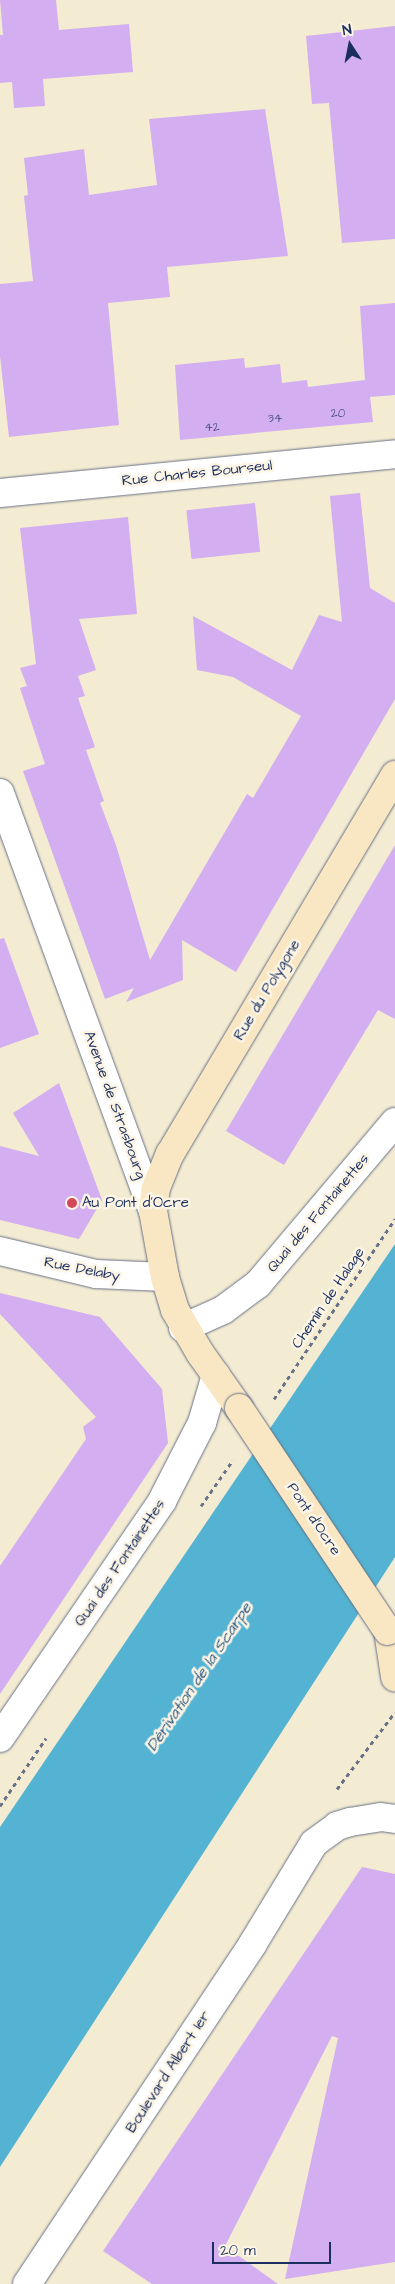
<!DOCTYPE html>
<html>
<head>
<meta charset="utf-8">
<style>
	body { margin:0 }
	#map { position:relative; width:395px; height:2284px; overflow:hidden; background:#f3ebd2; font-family:"Architects Daughter",sans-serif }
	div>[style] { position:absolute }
	.water>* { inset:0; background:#54b3d2 }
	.building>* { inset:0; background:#d3aef0; transform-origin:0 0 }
	.path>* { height:3px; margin-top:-1.5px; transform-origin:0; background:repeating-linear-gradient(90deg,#677187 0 4px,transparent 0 8px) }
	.roads { filter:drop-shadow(0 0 1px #677187) drop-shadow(0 0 1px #677187) }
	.street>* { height:28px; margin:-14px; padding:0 14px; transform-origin:14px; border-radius:14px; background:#fff }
	.secondary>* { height:28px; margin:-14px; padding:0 14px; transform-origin:14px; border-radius:14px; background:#f9e7c3 }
	.bridges { filter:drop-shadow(0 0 1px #677187) drop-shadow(0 0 1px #677187) }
	.secondary-bridge>* { height:28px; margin:-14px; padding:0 14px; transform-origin:14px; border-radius:14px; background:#f9e7c3 }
	.dots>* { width:14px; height:14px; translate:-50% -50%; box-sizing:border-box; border:2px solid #fcf5e5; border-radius:50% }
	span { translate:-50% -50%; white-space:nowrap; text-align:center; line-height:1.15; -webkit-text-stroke:5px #fcf5e5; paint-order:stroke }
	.number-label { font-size:12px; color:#494f82 }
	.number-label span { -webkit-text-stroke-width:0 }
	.street-label { font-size:15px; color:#1b2f5e }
	.poi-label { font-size:15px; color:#1b2f5e }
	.left { translate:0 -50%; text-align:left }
	.water-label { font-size:16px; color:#2c5781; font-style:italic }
	.north { position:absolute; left:325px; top:20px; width:50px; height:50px; -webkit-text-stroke:4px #fcf5e5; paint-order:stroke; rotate:349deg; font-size:14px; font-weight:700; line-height:20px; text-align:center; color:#1b2f5e }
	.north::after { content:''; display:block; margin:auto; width:18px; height:22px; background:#1b2f5e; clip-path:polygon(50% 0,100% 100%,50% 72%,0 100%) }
	.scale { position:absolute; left:212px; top:2242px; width:119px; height:22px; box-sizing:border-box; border:2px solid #1b2f5e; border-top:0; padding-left:6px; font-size:15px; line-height:18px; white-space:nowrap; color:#1b2f5e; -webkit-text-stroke:4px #fcf5e5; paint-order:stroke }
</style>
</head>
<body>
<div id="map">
	<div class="water">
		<div style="clip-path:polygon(395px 1244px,395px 1557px,0 2167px,0 1827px)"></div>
	</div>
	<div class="building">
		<div style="clip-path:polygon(0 0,56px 0,59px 30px,129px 24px,133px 72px,43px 79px,45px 106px,14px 108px,12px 82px,0 83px,0 35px,3px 35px)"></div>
		<div style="clip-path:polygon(395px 26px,395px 239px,342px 243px,329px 103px,312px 104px,306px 36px)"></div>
		<div style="clip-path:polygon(265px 109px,288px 256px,167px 267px,170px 297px,108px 303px,119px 425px,9px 437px,0 356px,0 284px,33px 281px,24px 196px,28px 195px,24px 158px,84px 149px,89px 195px,157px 185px,149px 119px)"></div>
		<div style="clip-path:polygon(395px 303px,395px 395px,370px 397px,373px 422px,180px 440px,175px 365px,244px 358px,245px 368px,280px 364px,282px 383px,307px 380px,308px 387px,365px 380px,360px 306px)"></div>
		<div style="clip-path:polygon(360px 493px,370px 588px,395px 603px,395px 699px,236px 972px,182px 940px,183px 980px,126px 1002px,134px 988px,105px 999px,23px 771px,45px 764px,20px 688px,27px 686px,20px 668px,36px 664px,20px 528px,128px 517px,137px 614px,79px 619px,96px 670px,78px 676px,85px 696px,78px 698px,95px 747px,86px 750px,104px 801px,100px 803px,116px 845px,150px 960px,247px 794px,253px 798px,301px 716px,233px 677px,197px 670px,193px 616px,292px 670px,319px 615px,342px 622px,330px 496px)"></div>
		<div style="left:255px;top:503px;width:49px;height:69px;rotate:84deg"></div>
		<div style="clip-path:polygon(395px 845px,395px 1019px,378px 1010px,284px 1165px,226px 1131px)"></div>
		<div style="clip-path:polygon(4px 938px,39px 1034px,0 1048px,0 939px)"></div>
		<div style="clip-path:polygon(59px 1083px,102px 1200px,79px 1239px,0 1220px,0 1146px,39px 1156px,13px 1113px)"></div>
		<div style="clip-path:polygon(0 1293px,100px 1317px,162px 1389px,168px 1443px,0 1694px,0 1566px,86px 1439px,83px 1427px,96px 1417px,0 1314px)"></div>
		<div style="clip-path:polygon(362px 1867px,395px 1874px,395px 2262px,285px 2279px,338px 2038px,332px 2036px,225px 2246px,278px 2284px,152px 2284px,103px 2251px)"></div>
	</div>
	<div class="path">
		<div style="left:274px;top:1399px;width:217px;rotate:-56.1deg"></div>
		<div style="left:201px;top:1506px;width:56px;rotate:-55.2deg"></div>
		<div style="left:337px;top:1789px;width:96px;rotate:-53deg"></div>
		<div style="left:0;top:1806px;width:82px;rotate:-55.9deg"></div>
	</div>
	<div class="roads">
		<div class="street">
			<div style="left:0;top:493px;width:397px;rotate:-5.6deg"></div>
			<div style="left:0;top:793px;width:445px;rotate:69.9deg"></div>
			<div style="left:0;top:1251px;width:99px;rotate:13.5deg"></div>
			<div style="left:96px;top:1274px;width:69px;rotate:2.5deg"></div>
			<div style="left:183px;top:1328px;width:44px;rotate:-24.2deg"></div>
			<div style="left:223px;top:1310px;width:44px;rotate:-36.6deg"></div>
			<div style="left:258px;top:1284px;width:212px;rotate:-49.8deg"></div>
			<div style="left:0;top:1738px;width:287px;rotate:-55.6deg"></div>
			<div style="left:162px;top:1501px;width:88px;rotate:-62.9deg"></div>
			<div style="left:202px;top:1423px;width:50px;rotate:-73.7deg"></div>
			<div style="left:27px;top:2284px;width:407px;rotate:-56.4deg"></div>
			<div style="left:252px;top:1945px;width:119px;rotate:-58.7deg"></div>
			<div style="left:314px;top:1843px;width:29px;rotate:-36deg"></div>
			<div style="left:337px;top:1826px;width:14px;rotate:-17deg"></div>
			<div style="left:350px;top:1822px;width:31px;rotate:-9deg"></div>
			<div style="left:381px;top:1817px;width:14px;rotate:8deg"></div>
		</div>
		<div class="secondary">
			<div style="left:239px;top:1408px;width:67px;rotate:-125.3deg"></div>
			<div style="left:200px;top:1353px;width:50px;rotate:-120.2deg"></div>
			<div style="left:175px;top:1310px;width:34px;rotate:-107deg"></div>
			<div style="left:165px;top:1277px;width:67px;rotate:-100.3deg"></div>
			<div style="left:153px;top:1211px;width:23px;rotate:-83deg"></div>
			<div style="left:156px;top:1188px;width:37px;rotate:-68deg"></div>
			<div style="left:170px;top:1154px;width:441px;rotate:-59.3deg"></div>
			<div style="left:388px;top:1631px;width:47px;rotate:81.3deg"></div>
		</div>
	</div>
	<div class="bridges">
		<div class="secondary-bridge">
			<div style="left:239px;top:1408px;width:268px;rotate:56.3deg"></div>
		</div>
	</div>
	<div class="dots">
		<div style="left:72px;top:1203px;background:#d1495b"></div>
	</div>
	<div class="number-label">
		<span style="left:338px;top:414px">20</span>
		<span style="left:275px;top:419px">34</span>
		<span style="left:212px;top:428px">42</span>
	</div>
	<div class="street-label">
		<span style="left:197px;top:473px;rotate:-6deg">Rue Charles Bourseul</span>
		<span style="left:267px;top:990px;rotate:-59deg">Rue du Polygone</span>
		<span style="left:115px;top:1105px;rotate:70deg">Avenue de Strasbourg</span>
		<span style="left:318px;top:1213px;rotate:-50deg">Quai des Fontainettes</span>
		<span style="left:82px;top:1269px;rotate:11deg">Rue Delaby</span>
		<span style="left:328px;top:1298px;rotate:-56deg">Chemin de Halage</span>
		<span style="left:314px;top:1519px;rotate:56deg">Pont d'Ocre</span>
		<span style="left:120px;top:1563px;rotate:-56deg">Quai des Fontainettes</span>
		<span style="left:168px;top:2072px;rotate:-57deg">Boulevard Albert 1er</span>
	</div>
	<div class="poi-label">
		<span class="left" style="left:82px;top:1203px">Au Pont d'Ocre</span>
	</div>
	<div class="water-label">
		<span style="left:199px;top:1677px;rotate:-56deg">Dérivation de la Scarpe</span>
	</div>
	<div class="north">N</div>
	<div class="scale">20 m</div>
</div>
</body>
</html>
